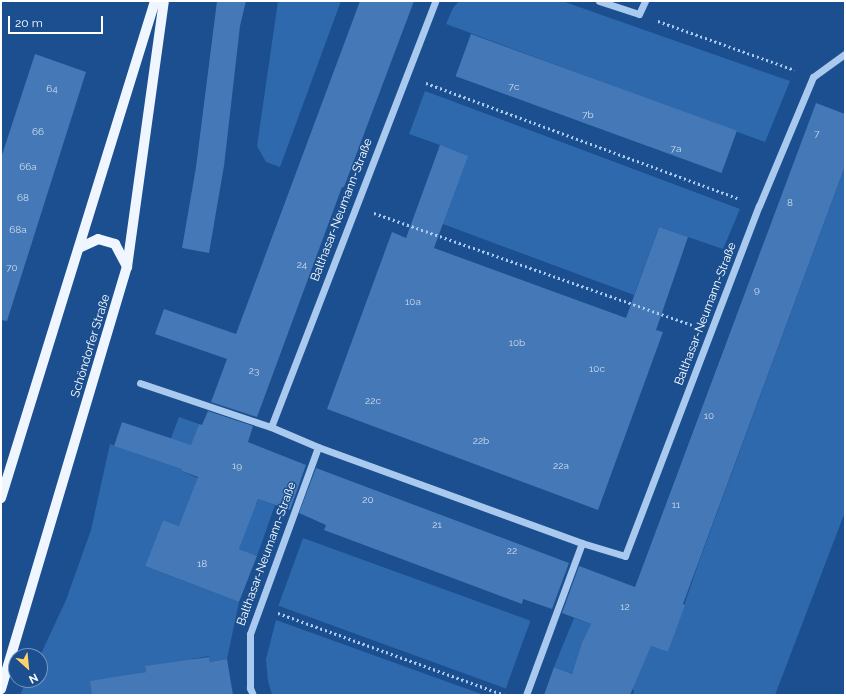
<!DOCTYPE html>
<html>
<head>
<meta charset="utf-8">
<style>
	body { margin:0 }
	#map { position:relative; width:846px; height:696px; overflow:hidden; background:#1b4f8f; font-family:Raleway,sans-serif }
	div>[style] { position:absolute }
	.green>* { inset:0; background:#2e69ad; transform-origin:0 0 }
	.building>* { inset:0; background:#4478b7; transform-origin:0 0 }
	.path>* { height:2.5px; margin-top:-1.25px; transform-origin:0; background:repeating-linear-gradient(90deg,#a9c9ee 0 2px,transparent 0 5px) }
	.minor>* { height:7px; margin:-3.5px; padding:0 3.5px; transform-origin:3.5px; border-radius:3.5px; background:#a9c9ee }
	.major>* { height:10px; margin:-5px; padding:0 5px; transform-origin:5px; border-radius:5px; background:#f0f6ff }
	span { translate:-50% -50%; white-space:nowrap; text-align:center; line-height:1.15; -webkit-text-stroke:3px #1b4f8f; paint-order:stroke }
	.number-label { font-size:10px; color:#d0dded }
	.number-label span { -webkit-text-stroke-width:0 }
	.street-label { font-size:12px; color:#fff }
	.frame { position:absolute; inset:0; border:2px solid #fff; pointer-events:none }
	.north { position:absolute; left:8px; top:648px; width:40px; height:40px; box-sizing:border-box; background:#1b4f8f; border:1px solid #7695bc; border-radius:50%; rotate:153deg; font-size:11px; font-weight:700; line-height:16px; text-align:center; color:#fff }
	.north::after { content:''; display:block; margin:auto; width:14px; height:18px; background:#ffd166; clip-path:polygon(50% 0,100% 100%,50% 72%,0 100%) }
	.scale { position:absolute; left:8px; top:16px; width:95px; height:18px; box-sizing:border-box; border:2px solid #fff; border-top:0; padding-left:5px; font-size:12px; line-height:14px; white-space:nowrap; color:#fff; -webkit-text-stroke:3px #1b4f8f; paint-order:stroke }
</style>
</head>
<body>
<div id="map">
	<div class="green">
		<div style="clip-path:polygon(278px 1px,341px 1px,280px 167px,266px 162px,257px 146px)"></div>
		<div style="clip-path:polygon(459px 1px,562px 1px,790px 81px,765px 142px,446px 24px,453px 8px)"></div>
		<div style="clip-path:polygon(425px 91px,740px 209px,723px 249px,659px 227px,634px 295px,443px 224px,440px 145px,409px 134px)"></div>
		<div style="clip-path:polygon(845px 166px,845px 512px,775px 695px,633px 695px,634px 690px,574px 667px,572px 674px,554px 667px,574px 618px,668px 652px,699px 562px)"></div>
		<div style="clip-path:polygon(179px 417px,199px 424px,182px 471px,256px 505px,258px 499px,275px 505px,257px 556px,239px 549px,241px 543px,179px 526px,163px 520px,145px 566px,239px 602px,227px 659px,210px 662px,209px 656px,192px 659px,192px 665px,145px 667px,146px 672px,129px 675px,132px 695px,20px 695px,27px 680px,40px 680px,40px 656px,66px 600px,91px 530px,110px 444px,162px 462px)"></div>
		<div style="left:303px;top:538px;width:242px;height:72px;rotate:20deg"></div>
		<div style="clip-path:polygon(276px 620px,484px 695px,272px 695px,268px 681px,266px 659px)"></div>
	</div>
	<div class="building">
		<div style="clip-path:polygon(217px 1px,246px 1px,240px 26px,224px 166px,209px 253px,182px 248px,196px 167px)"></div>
		<div style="clip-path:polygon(360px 1px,414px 1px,344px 187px,342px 187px,257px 417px,211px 402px,227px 359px,155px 334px,164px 309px,236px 334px)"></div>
		<div style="left:471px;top:34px;width:283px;height:45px;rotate:20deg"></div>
		<div style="clip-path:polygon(35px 54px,86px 72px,7px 321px,1px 320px,1px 158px)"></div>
		<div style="clip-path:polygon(816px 103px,845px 114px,845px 166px,683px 604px,685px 605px,668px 652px,651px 646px,630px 695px,544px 695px,554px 667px,572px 674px,582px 643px,591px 624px,562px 613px,579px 566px,635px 587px)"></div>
		<div style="clip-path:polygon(440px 145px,468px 156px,434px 248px,626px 318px,659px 227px,688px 237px,656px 330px,663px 332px,598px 510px,327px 409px,392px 232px,406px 238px)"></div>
		<div style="clip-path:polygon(208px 411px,253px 426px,248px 442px,306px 465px,290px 510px,258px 499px,239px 549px,257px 556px,239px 602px,145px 566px,163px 520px,179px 526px,198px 477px,182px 471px,182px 469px,114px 446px,122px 422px,191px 445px,199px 424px,202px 425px)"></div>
		<div style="clip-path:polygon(316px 468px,569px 563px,552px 609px,523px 599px,522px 604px,324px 530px,326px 525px,299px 513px)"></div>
		<div style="clip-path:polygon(209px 657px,210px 662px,227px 659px,233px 695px,92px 695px,90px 681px,146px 672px,145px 666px)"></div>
	</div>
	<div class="path">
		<div style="left:658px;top:21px;width:145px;rotate:19.7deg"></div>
		<div style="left:426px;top:83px;width:335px;rotate:20.3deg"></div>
		<div style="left:374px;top:213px;width:337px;rotate:19.4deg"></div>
		<div style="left:278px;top:613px;width:241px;rotate:19.9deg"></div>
	</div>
	<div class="minor">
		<div style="left:599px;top:1px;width:42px;rotate:18deg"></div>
		<div style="left:639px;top:14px;width:14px;rotate:-65deg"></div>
		<div style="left:140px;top:383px;width:138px;rotate:18.6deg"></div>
		<div style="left:271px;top:427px;width:51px;rotate:23.1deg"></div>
		<div style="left:318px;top:447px;width:281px;rotate:20deg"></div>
		<div style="left:582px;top:543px;width:45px;rotate:16.8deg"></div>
		<div style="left:625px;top:556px;width:375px;rotate:-69.1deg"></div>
		<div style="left:759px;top:206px;width:140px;rotate:-67.3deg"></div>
		<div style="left:813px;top:77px;width:39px;rotate:-36deg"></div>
		<div style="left:271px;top:427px;width:456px;rotate:-68.9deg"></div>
		<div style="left:253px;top:695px;width:8px;rotate:-113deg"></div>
		<div style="left:250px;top:688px;width:54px;rotate:-90deg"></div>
		<div style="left:250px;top:634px;width:199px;rotate:-70deg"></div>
		<div style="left:526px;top:695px;width:162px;rotate:-69.8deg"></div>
	</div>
	<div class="major">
		<div style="left:79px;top:248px;width:21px;rotate:-25deg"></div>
		<div style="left:98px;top:239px;width:18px;rotate:16deg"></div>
		<div style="left:115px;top:244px;width:26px;rotate:62deg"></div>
		<div style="left:1px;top:498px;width:520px;rotate:-72.78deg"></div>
		<div style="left:1px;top:689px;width:440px;rotate:-73.4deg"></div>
		<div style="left:127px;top:267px;width:269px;rotate:-82.1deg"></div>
	</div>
	<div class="number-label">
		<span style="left:514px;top:87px">7c</span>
		<span style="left:52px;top:89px">64</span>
		<span style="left:588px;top:115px">7b</span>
		<span style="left:38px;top:132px">66</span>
		<span style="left:817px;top:134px">7</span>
		<span style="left:676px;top:149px">7a</span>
		<span style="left:28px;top:167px">66a</span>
		<span style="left:23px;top:198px">68</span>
		<span style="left:790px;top:203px">8</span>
		<span style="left:18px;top:230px">68a</span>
		<span style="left:302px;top:265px">24</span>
		<span style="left:12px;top:268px">70</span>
		<span style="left:757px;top:290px">9</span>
		<span style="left:413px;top:302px">10a</span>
		<span style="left:517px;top:343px">10b</span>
		<span style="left:597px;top:369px">10c</span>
		<span style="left:254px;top:371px">23</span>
		<span style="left:373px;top:401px">22c</span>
		<span style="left:709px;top:416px">10</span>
		<span style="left:481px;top:441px">22b</span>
		<span style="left:237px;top:466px">19</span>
		<span style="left:561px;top:466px">22a</span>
		<span style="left:368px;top:500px">20</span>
		<span style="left:676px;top:505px">11</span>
		<span style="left:437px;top:525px">21</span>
		<span style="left:512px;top:551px">22</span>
		<span style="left:202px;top:564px">18</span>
		<span style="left:625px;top:607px">12</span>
	</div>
	<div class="street-label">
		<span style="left:342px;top:210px;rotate:-69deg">Balthasar-Neumann-Straße</span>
		<span style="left:706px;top:314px;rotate:-69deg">Balthasar-Neumann-Straße</span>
		<span style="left:91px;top:346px;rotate:-73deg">Schöndorfer Straße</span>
		<span style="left:267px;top:554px;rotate:-70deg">Balthasar-Neumann-Straße</span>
	</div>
	<div class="frame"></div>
	<div class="north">N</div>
	<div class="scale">20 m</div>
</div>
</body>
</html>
